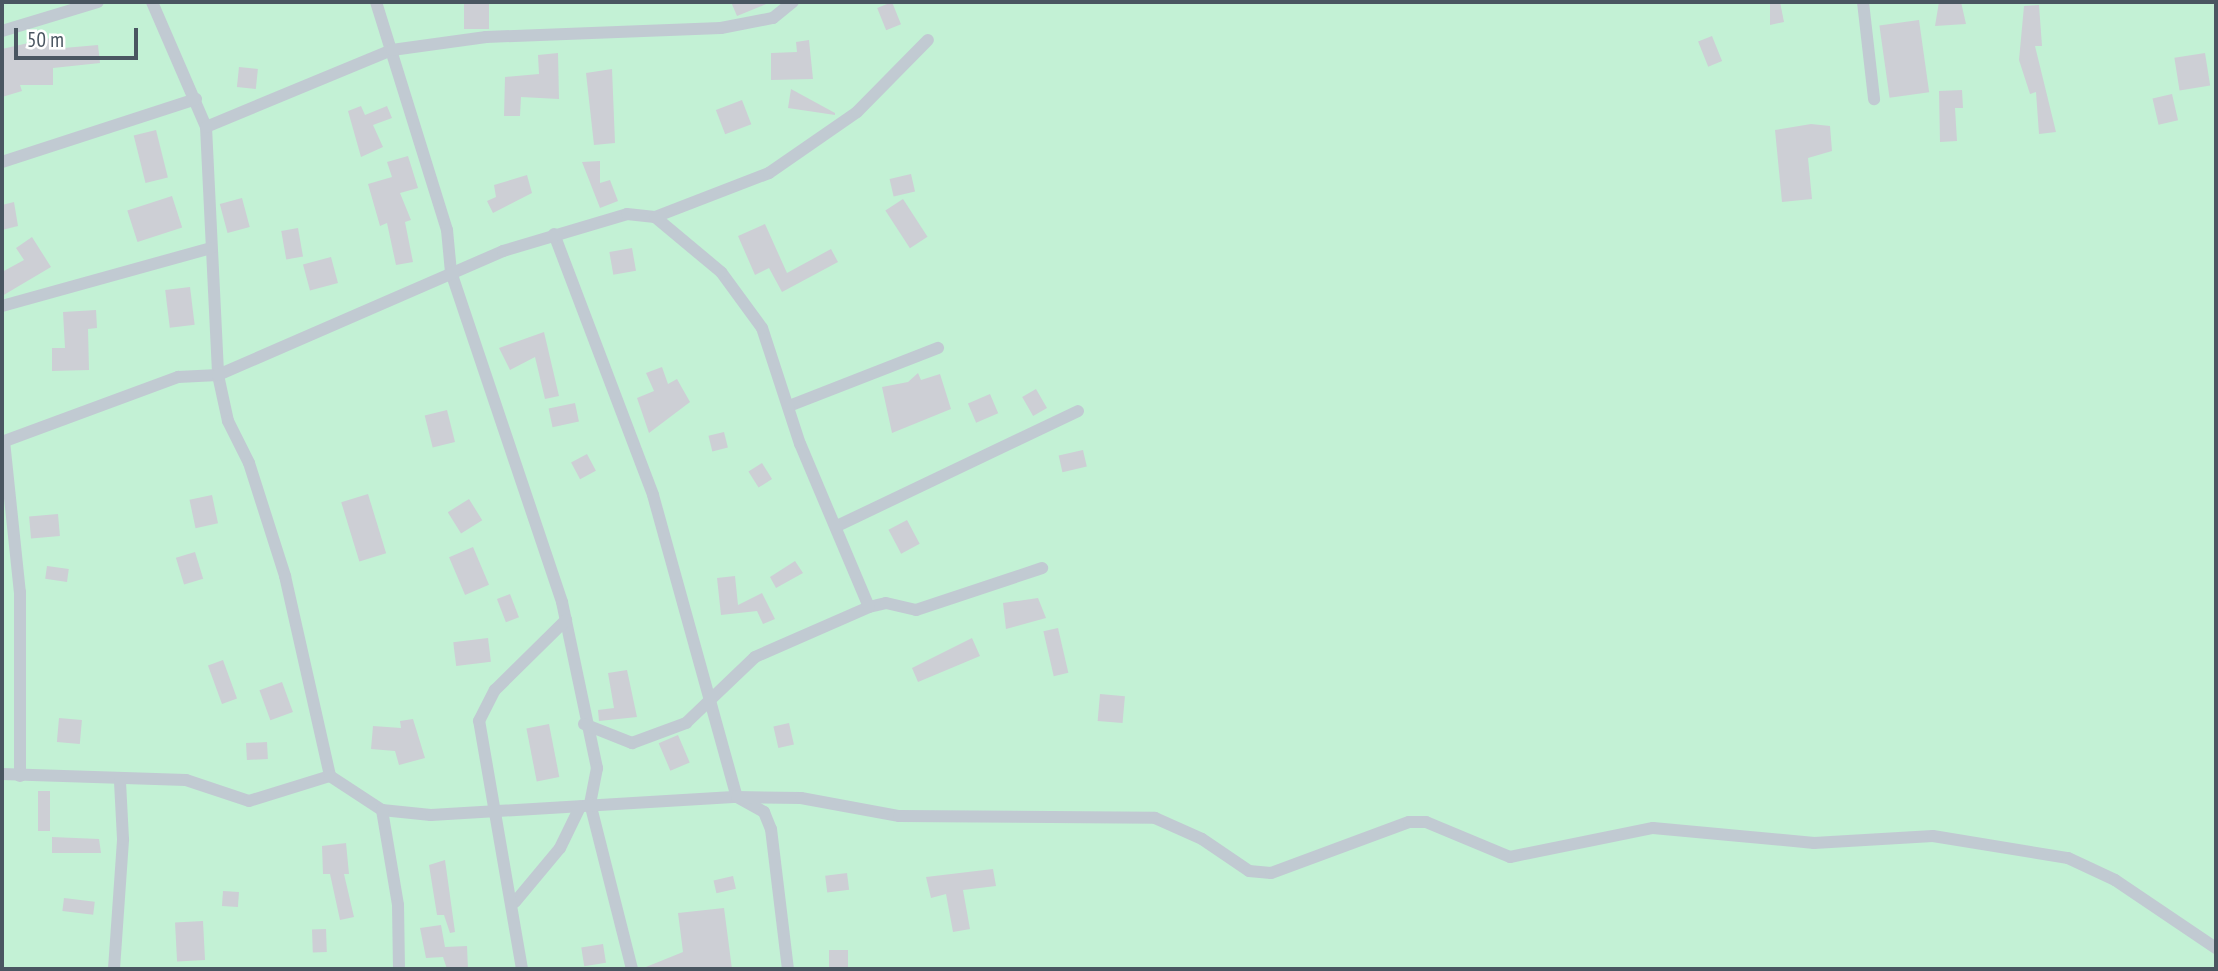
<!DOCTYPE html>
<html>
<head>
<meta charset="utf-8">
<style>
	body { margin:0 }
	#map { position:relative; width:2218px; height:971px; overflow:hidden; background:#f5f3f3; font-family:"PT Sans Narrow",sans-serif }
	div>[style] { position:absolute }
	.green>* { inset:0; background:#c3f1d5; transform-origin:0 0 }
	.building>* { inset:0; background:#cdcfd5; transform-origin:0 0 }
	.street>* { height:12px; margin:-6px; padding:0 6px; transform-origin:6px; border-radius:6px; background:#c1cad2 }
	span { translate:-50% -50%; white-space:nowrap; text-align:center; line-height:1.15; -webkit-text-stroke:5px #fff; paint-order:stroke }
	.frame { position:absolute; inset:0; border:4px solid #4a5661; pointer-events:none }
	.scale { position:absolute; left:14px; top:28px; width:124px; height:32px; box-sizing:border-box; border:4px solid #4a5661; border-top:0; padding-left:9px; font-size:21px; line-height:24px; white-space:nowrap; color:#4a5661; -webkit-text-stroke:5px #fff; paint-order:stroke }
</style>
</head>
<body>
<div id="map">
	<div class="green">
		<div style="left:2px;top:2px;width:2214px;height:967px"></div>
	</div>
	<div class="building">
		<div style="left:464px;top:2px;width:25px;height:27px"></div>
		<div style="clip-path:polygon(731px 2px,771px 2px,737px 16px)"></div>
		<div style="left:892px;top:2px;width:24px;height:16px;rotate:68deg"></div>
		<div style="clip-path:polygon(1770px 2px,1780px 2px,1784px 22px,1770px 25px)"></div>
		<div style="clip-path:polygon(1939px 2px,1961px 2px,1966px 24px,1935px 26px)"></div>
		<div style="clip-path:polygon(2039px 5px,2042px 46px,2035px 46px,2056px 132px,2039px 134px,2036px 92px,2030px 94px,2019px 60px,2024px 6px)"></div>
		<div style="left:1919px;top:20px;width:73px;height:40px;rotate:82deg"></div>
		<div style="left:1712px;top:36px;width:27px;height:15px;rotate:68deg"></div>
		<div style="clip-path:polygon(50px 38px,52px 49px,98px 45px,100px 63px,53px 68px,53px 85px,20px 85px,22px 91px,2px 97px,2px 49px)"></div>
		<div style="clip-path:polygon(809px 40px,813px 79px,771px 80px,771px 53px,797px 52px,796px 42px)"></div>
		<div style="clip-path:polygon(558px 53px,559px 99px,521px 97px,520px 116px,504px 116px,505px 77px,539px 74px,538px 55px)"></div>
		<div style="left:2205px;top:53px;width:33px;height:31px;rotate:81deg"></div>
		<div style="left:239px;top:67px;width:19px;height:20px;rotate:6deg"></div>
		<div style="clip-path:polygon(612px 69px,615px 143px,594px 145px,586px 73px)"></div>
		<div style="clip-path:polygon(791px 89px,835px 113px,835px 115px,788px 108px)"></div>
		<div style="clip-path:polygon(1962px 90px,1963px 108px,1955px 108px,1957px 141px,1940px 142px,1939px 91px)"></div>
		<div style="left:2172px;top:94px;width:27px;height:20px;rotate:77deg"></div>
		<div style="left:742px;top:100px;width:26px;height:28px;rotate:69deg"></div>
		<div style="clip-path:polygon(361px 106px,365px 115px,387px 106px,392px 118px,373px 125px,383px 147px,361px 157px,348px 111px)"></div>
		<div style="clip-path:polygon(1811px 124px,1830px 126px,1832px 151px,1808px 158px,1812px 199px,1782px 202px,1775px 130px)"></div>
		<div style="left:156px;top:130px;width:49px;height:23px;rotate:76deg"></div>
		<div style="clip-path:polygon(408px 156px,418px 188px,400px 193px,411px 220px,405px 222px,413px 262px,396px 265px,387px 223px,380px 226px,368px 184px,392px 177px,387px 162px)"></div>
		<div style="clip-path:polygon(600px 161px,600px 183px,610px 180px,618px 201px,600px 208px,582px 162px)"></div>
		<div style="left:911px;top:174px;width:18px;height:22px;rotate:77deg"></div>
		<div style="clip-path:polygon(527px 175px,532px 193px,493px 213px,487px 201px,496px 197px,494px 185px)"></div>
		<div style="left:172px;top:196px;width:33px;height:47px;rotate:72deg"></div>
		<div style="left:242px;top:198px;width:30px;height:23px;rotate:75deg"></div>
		<div style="left:903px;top:199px;width:45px;height:21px;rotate:57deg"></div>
		<div style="clip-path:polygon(14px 202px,18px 226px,2px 230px,2px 205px)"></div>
		<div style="clip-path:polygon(765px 224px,787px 273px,831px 249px,838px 262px,782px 292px,769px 268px,755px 275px,738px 236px)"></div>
		<div style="left:298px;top:228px;width:29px;height:17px;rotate:80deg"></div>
		<div style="clip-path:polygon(32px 237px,51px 267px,2px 296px,2px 272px,24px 260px,16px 248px)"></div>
		<div style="left:632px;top:248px;width:23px;height:23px;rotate:80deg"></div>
		<div style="left:331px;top:257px;width:27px;height:29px;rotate:75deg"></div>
		<div style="left:190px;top:287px;width:38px;height:25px;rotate:83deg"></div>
		<div style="clip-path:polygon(96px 310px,97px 328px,88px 329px,89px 370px,52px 371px,52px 348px,65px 348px,63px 312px)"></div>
		<div style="clip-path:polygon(544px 332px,559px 396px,545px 399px,535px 357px,510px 370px,499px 348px)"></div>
		<div style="clip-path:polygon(662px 367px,668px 384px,677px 379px,690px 402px,649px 433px,637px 398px,654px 391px,646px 373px)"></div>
		<div style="clip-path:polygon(918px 373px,921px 380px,940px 374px,951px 409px,892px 433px,882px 387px,908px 382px)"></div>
		<div style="left:1036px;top:389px;width:22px;height:16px;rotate:60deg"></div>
		<div style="left:990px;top:394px;width:21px;height:24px;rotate:67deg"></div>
		<div style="left:575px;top:403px;width:19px;height:27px;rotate:78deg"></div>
		<div style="left:447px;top:410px;width:33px;height:23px;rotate:76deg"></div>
		<div style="left:724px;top:432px;width:16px;height:16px;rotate:76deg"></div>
		<div style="left:1083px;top:450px;width:17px;height:25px;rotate:77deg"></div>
		<div style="left:587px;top:454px;width:19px;height:18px;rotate:62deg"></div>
		<div style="left:762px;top:463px;width:19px;height:16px;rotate:58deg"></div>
		<div style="left:368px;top:494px;width:62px;height:28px;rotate:73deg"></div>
		<div style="left:212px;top:495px;width:29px;height:23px;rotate:78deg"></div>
		<div style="left:469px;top:499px;width:25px;height:25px;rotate:58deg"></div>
		<div style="left:58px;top:514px;width:22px;height:29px;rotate:85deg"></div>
		<div style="left:907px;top:520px;width:27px;height:21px;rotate:62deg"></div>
		<div style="left:473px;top:547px;width:41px;height:26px;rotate:67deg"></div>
		<div style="left:195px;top:552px;width:28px;height:20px;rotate:73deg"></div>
		<div style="clip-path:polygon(795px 561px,803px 573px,776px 588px,770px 577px)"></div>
		<div style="left:47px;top:566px;width:22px;height:13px;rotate:8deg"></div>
		<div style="clip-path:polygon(735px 576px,738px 605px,762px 593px,775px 619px,763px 624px,757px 611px,721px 615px,717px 578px)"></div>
		<div style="left:510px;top:594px;width:25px;height:14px;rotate:69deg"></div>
		<div style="clip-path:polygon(1038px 598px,1046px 618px,1006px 629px,1003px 603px)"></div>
		<div style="left:1058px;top:628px;width:46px;height:15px;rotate:77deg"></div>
		<div style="left:488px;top:638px;width:24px;height:35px;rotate:83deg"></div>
		<div style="clip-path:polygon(972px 638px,980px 656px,918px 682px,912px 668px)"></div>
		<div style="left:223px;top:660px;width:41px;height:16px;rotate:70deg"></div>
		<div style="clip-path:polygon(627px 670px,637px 717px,599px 721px,598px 710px,614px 708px,608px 673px)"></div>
		<div style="left:282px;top:682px;width:32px;height:24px;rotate:70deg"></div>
		<div style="left:1100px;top:694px;width:25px;height:27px;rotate:5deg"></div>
		<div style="left:59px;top:718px;width:23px;height:24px;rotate:5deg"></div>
		<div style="clip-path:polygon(413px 719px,425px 758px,399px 765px,395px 751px,371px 749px,373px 726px,401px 728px,400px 721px)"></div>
		<div style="left:789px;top:723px;width:22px;height:16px;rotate:77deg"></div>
		<div style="left:549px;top:724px;width:54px;height:23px;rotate:79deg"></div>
		<div style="left:678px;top:735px;width:30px;height:21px;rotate:67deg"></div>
		<div style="left:267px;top:742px;width:17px;height:21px;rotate:87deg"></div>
		<div style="left:38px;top:791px;width:12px;height:40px"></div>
		<div style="clip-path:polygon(52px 837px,99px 839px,101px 853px,52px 853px)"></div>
		<div style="clip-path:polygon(346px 843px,349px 874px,344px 874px,354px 917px,340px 920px,330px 874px,323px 874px,322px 846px)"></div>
		<div style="clip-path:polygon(445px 860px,455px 932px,450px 933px,444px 915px,437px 915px,429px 865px)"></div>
		<div style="clip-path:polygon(993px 869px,996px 886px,963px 890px,970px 929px,953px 932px,946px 894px,931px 898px,926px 877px)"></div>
		<div style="left:847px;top:873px;width:17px;height:22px;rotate:83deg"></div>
		<div style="left:733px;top:876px;width:13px;height:20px;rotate:77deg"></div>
		<div style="left:223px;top:891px;width:16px;height:15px;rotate:4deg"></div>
		<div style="left:64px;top:898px;width:31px;height:13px;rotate:7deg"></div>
		<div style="clip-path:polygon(724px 908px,732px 969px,641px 969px,683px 952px,678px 913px)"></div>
		<div style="left:203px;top:921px;width:39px;height:28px;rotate:87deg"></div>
		<div style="clip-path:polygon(441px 925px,445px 947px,467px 946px,468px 969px,447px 969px,443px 957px,426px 958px,420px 928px)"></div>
		<div style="left:326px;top:929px;width:23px;height:14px;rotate:88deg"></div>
		<div style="left:603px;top:944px;width:19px;height:22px;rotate:81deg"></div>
		<div style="left:829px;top:950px;width:19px;height:19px"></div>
	</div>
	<div class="street">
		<div style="left:152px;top:2px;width:136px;rotate:66.6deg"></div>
		<div style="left:206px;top:127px;width:248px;rotate:87.2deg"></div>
		<div style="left:218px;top:375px;width:47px;rotate:77.7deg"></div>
		<div style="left:228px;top:421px;width:47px;rotate:63.4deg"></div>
		<div style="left:249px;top:463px;width:119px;rotate:72.3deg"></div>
		<div style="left:285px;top:576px;width:205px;rotate:77.3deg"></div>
		<div style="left:376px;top:2px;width:239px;rotate:72.7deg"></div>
		<div style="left:447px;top:230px;width:42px;rotate:84.6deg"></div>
		<div style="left:451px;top:272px;width:348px;rotate:71.4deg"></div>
		<div style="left:562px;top:602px;width:170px;rotate:78.1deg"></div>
		<div style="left:597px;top:768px;width:36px;rotate:101deg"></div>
		<div style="left:590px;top:803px;width:171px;rotate:75.8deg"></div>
		<div style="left:1863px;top:2px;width:98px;rotate:83.5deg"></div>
		<div style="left:2px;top:31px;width:100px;rotate:-16.8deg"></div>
		<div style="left:206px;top:127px;width:201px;rotate:-22.5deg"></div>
		<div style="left:392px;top:50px;width:95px;rotate:-7.9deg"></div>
		<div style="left:486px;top:37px;width:235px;rotate:-2.2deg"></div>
		<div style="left:721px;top:28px;width:53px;rotate:-10.9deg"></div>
		<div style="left:773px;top:18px;width:26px;rotate:-39deg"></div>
		<div style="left:2px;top:162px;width:204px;rotate:-18deg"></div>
		<div style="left:554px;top:234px;width:279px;rotate:69.2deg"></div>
		<div style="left:653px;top:495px;width:313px;rotate:74.5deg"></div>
		<div style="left:737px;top:797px;width:31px;rotate:29deg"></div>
		<div style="left:764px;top:812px;width:18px;rotate:68deg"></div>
		<div style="left:771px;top:829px;width:141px;rotate:83.1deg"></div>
		<div style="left:2px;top:306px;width:217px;rotate:-15.5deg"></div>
		<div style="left:789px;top:406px;width:160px;rotate:-21.3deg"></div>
		<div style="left:4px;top:441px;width:152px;rotate:84deg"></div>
		<div style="left:20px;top:592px;width:184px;rotate:90deg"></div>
		<div style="left:2px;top:442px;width:188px;rotate:-20.3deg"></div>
		<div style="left:178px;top:377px;width:40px;rotate:-2.9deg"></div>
		<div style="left:218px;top:375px;width:311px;rotate:-23.5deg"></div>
		<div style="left:503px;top:251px;width:129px;rotate:-16.6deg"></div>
		<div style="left:627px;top:214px;width:28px;rotate:6deg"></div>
		<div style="left:655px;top:217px;width:122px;rotate:-21.1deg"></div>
		<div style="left:769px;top:173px;width:107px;rotate:-34.7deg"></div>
		<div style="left:857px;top:112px;width:101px;rotate:-45.4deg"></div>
		<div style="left:837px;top:526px;width:267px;rotate:-25.5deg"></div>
		<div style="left:869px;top:607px;width:17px;rotate:-13deg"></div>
		<div style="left:886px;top:603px;width:31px;rotate:13deg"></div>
		<div style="left:916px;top:610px;width:133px;rotate:-18.4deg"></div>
		<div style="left:584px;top:724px;width:52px;rotate:21.6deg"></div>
		<div style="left:632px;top:743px;width:58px;rotate:-20.3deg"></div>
		<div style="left:686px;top:723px;width:95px;rotate:-43.7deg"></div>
		<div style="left:755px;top:657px;width:124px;rotate:-23.7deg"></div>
		<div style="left:869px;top:607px;width:177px;rotate:-112.9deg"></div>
		<div style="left:800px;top:444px;width:122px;rotate:-108.1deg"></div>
		<div style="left:762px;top:328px;width:69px;rotate:-126.2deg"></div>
		<div style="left:721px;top:272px;width:86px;rotate:-140.2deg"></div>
		<div style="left:2px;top:774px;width:184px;rotate:1.9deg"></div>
		<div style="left:186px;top:780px;width:66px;rotate:18.4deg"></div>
		<div style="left:249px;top:801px;width:85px;rotate:-17.2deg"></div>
		<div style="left:330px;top:776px;width:62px;rotate:33.2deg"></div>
		<div style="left:382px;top:810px;width:49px;rotate:5.8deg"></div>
		<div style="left:431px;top:815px;width:307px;rotate:-3.4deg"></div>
		<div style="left:737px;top:797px;width:64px;rotate:0.9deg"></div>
		<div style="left:801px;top:798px;width:100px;rotate:10.4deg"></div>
		<div style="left:899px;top:816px;width:256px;rotate:0.4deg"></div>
		<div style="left:1155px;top:818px;width:51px;rotate:24.1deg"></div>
		<div style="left:1202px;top:839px;width:57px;rotate:34.2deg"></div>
		<div style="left:1249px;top:871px;width:22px;rotate:5deg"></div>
		<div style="left:1271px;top:873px;width:147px;rotate:-20.3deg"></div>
		<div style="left:1409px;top:822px;width:17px"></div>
		<div style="left:1426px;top:822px;width:91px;rotate:22.6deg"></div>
		<div style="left:1510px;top:857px;width:146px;rotate:-11.5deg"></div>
		<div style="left:1653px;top:828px;width:162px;rotate:5.3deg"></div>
		<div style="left:1814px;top:843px;width:119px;rotate:-3.4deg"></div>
		<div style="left:1933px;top:836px;width:137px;rotate:9.3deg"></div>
		<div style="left:2068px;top:858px;width:52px;rotate:25.1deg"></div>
		<div style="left:2115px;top:880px;width:122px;rotate:34deg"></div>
		<div style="left:382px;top:810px;width:96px;rotate:80.4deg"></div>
		<div style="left:398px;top:905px;width:64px;rotate:89.1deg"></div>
		<div style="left:515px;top:902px;width:70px;rotate:-50.2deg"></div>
		<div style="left:560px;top:848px;width:46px;rotate:-64deg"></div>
		<div style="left:114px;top:969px;width:130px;rotate:-86deg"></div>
		<div style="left:123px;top:839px;width:58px;rotate:-93deg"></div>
		<div style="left:522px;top:969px;width:252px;rotate:-99.8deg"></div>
		<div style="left:479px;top:721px;width:35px;rotate:-63deg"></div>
		<div style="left:495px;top:690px;width:100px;rotate:-44.6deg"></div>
	</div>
	<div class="frame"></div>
	<div class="scale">50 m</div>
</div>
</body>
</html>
